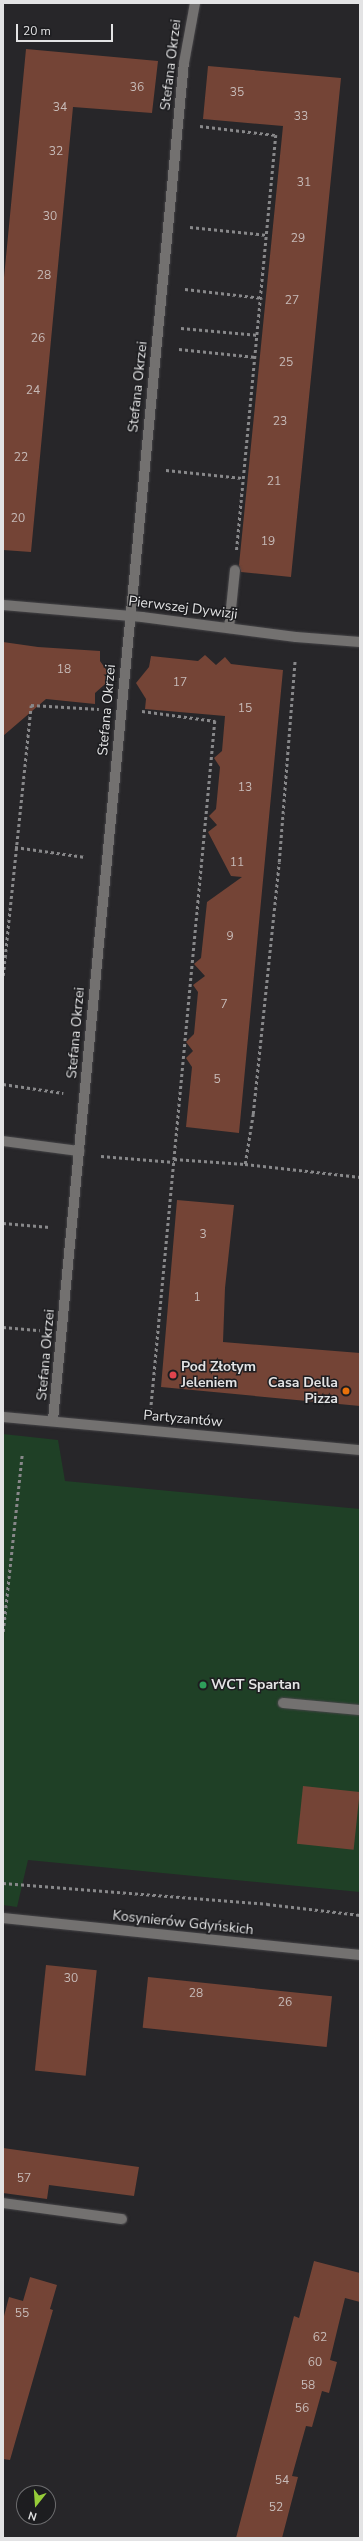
<!DOCTYPE html>
<html>
<head>
<meta charset="utf-8">
<style>
	body { margin:0 }
	#map { position:relative; width:363px; height:2541px; overflow:hidden; background:#272629; font-family:"Nunito Sans",sans-serif }
	div>[style] { position:absolute }
	.green>* { inset:0; background:#1f4026 }
	.building>* { inset:0; background:#744436; transform-origin:0 0 }
	.path>* { height:2.5px; margin-top:-1.25px; transform-origin:0; background:repeating-linear-gradient(90deg,#88888a 0 3px,transparent 0 6px) }
	.roads { filter:drop-shadow(0 0 1px #454447) drop-shadow(0 0 1px #454447) }
	.minor>* { height:10px; margin:-5px; padding:0 5px; transform-origin:5px; border-radius:5px; background:#737170 }
	.dots>* { width:11px; height:11px; translate:-50% -50%; box-sizing:border-box; border:2px solid #1d1d20; border-radius:50% }
	span { translate:-50% -50%; white-space:nowrap; text-align:center; line-height:1.15; -webkit-text-stroke:3px #1d1d20; paint-order:stroke }
	.number-label { font-size:12px; color:#c7bbb8 }
	.number-label span { -webkit-text-stroke-width:0 }
	.street-label { font-size:14px; color:#e3e3e4 }
	.poi-label { font-size:14px; color:#e3e3e4; font-weight:700 }
	.left { translate:0 -50%; text-align:left }
	.right { translate:-100% -50%; text-align:right }
	.frame { position:absolute; inset:0; border:4px solid #e3e3e4; pointer-events:none }
	.north { position:absolute; left:16px; top:2485px; width:40px; height:40px; box-sizing:border-box; background:#1d1d20; border:1px solid #6c6c6e; border-radius:50%; rotate:197deg; font-size:11px; font-weight:700; line-height:16px; text-align:center; color:#e3e3e4 }
	.north::after { content:''; display:block; margin:auto; width:14px; height:18px; background:#96cc39; clip-path:polygon(50% 0,100% 100%,50% 72%,0 100%) }
	.scale { position:absolute; left:16px; top:24px; width:97px; height:18px; box-sizing:border-box; border:2px solid #e3e3e4; border-top:0; padding-left:5px; font-size:12px; line-height:14px; white-space:nowrap; color:#e3e3e4; -webkit-text-stroke:3px #1d1d20; paint-order:stroke }
</style>
</head>
<body>
<div id="map">
	<div class="green">
		<div style="clip-path:polygon(3px 1434px,58px 1440px,65px 1481px,360px 1509px,360px 1892px,28px 1860px,17px 1907px,3px 1905px)"></div>
	</div>
	<div class="building">
		<div style="clip-path:polygon(26px 49px,158px 61px,152px 113px,73px 107px,31px 552px,3px 550px,3px 288px)"></div>
		<div style="clip-path:polygon(208px 66px,341px 78px,291px 577px,241px 572px,239px 565px,283px 126px,203px 119px)"></div>
		<div style="clip-path:polygon(3px 642px,38px 647px,100px 651px,100px 661px,112px 678px,95px 693px,95px 704px,46px 699px,3px 736px)"></div>
		<div style="clip-path:polygon(205px 655px,216px 665px,225px 657px,231px 664px,283px 670px,239px 1133px,186px 1127px,192px 1067px,186px 1058px,193px 1051px,186px 1042px,194px 1034px,198px 992px,193px 985px,205px 976px,194px 964px,201px 958px,207px 902px,242px 877px,231px 876px,208px 832px,217px 825px,209px 816px,216px 809px,220px 767px,214px 758px,222px 751px,225px 716px,145px 709px,146px 699px,136px 683px,149px 667px,151px 656px,198px 661px)"></div>
		<div style="clip-path:polygon(177px 1200px,234px 1205px,225px 1288px,223px 1342px,360px 1353px,360px 1406px,161px 1387px)"></div>
		<div style="left:303px;top:1786px;width:57px;height:58px;rotate:6deg"></div>
		<div style="left:46px;top:1965px;width:51px;height:106px;rotate:6deg"></div>
		<div style="left:148px;top:1977px;width:185px;height:51px;rotate:6deg"></div>
		<div style="clip-path:polygon(3px 2148px,139px 2167px,134px 2196px,49px 2185px,47px 2199px,3px 2193px)"></div>
		<div style="clip-path:polygon(314px 2261px,360px 2273px,360px 2302px,345px 2298px,330px 2360px,337px 2362px,329px 2393px,322px 2391px,312px 2427px,306px 2426px,292px 2476px,298px 2477px,282px 2538px,236px 2538px,294px 2316px,299px 2318px)"></div>
		<div style="clip-path:polygon(30px 2277px,57px 2285px,50px 2309px,53px 2310px,10px 2460px,3px 2459px,3px 2320px,9px 2297px,23px 2301px)"></div>
	</div>
	<div class="path">
		<div style="left:200px;top:126px;width:77px;rotate:6.8deg"></div>
		<div style="left:276px;top:135px;width:417px;rotate:95.4deg"></div>
		<div style="left:190px;top:227px;width:77px;rotate:5.9deg"></div>
		<div style="left:185px;top:289px;width:78px;rotate:6.7deg"></div>
		<div style="left:181px;top:328px;width:77px;rotate:5.2deg"></div>
		<div style="left:179px;top:349px;width:77px;rotate:5.9deg"></div>
		<div style="left:166px;top:470px;width:77px;rotate:5.9deg"></div>
		<div style="left:142px;top:711px;width:74px;rotate:7.8deg"></div>
		<div style="left:215px;top:721px;width:690px;rotate:95.32deg"></div>
		<div style="left:15px;top:847px;width:71px;rotate:8.1deg"></div>
		<div style="left:3px;top:976px;width:272px;rotate:-84.1deg"></div>
		<div style="left:31px;top:705px;width:68px;rotate:3.4deg"></div>
		<div style="left:3px;top:1084px;width:61px;rotate:8.5deg"></div>
		<div style="left:101px;top:1156px;width:73px;rotate:4.7deg"></div>
		<div style="left:174px;top:1159px;width:71px;rotate:4deg"></div>
		<div style="left:245px;top:1164px;width:116px;rotate:6.4deg"></div>
		<div style="left:245px;top:1164px;width:51px;rotate:-80.9deg"></div>
		<div style="left:253px;top:1114px;width:253px;rotate:-84.1deg"></div>
		<div style="left:279px;top:862px;width:203px;rotate:-85.5deg"></div>
		<div style="left:3px;top:1223px;width:47px;rotate:4.9deg"></div>
		<div style="left:3px;top:1327px;width:37px;rotate:5deg"></div>
		<div style="left:3px;top:1632px;width:180px;rotate:-83.9deg"></div>
		<div style="left:3px;top:1883px;width:265px;rotate:4.5deg"></div>
		<div style="left:267px;top:1904px;width:94px;rotate:6.7deg"></div>
	</div>
	<div class="roads">
		<div class="minor">
			<div style="left:3px;top:605px;width:140px;rotate:4.9deg"></div>
			<div style="left:142px;top:617px;width:155px;rotate:7.4deg"></div>
			<div style="left:296px;top:637px;width:64px;rotate:4.5deg"></div>
			<div style="left:229px;top:628px;width:58px;rotate:-84.1deg"></div>
			<div style="left:3px;top:1141px;width:77px;rotate:7.5deg"></div>
			<div style="left:3px;top:1417px;width:359px;rotate:5.3deg"></div>
			<div style="left:53px;top:1420px;width:1363px;rotate:-84.49deg"></div>
			<div style="left:184px;top:63px;width:61px;rotate:-79.6deg"></div>
			<div style="left:283px;top:1703px;width:77px;rotate:5.2deg"></div>
			<div style="left:3px;top:1918px;width:359px;rotate:5.9deg"></div>
			<div style="left:3px;top:2203px;width:120px;rotate:7.7deg"></div>
		</div>
	</div>
	<div class="dots">
		<div style="left:173px;top:1375px;background:#e0444e"></div>
		<div style="left:346px;top:1391px;background:#e8710a"></div>
		<div style="left:203px;top:1685px;background:#2e9e5b"></div>
	</div>
	<div class="number-label">
		<span style="left:137px;top:88px">36</span>
		<span style="left:237px;top:93px">35</span>
		<span style="left:60px;top:108px">34</span>
		<span style="left:301px;top:117px">33</span>
		<span style="left:56px;top:152px">32</span>
		<span style="left:304px;top:183px">31</span>
		<span style="left:50px;top:217px">30</span>
		<span style="left:298px;top:239px">29</span>
		<span style="left:44px;top:276px">28</span>
		<span style="left:292px;top:301px">27</span>
		<span style="left:38px;top:339px">26</span>
		<span style="left:286px;top:363px">25</span>
		<span style="left:33px;top:391px">24</span>
		<span style="left:280px;top:422px">23</span>
		<span style="left:21px;top:458px">22</span>
		<span style="left:274px;top:482px">21</span>
		<span style="left:18px;top:519px">20</span>
		<span style="left:268px;top:542px">19</span>
		<span style="left:64px;top:670px">18</span>
		<span style="left:180px;top:683px">17</span>
		<span style="left:245px;top:709px">15</span>
		<span style="left:245px;top:788px">13</span>
		<span style="left:237px;top:863px">11</span>
		<span style="left:230px;top:937px">9</span>
		<span style="left:224px;top:1005px">7</span>
		<span style="left:217px;top:1080px">5</span>
		<span style="left:203px;top:1235px">3</span>
		<span style="left:197px;top:1298px">1</span>
		<span style="left:71px;top:1979px">30</span>
		<span style="left:196px;top:1994px">28</span>
		<span style="left:285px;top:2003px">26</span>
		<span style="left:24px;top:2179px">57</span>
		<span style="left:22px;top:2314px">55</span>
		<span style="left:320px;top:2338px">62</span>
		<span style="left:315px;top:2363px">60</span>
		<span style="left:308px;top:2386px">58</span>
		<span style="left:302px;top:2409px">56</span>
		<span style="left:282px;top:2481px">54</span>
		<span style="left:276px;top:2508px">52</span>
	</div>
	<div class="street-label">
		<span style="left:171px;top:65px;rotate:-83deg">Stefana Okrzei</span>
		<span style="left:138px;top:387px;rotate:-84deg">Stefana Okrzei</span>
		<span style="left:183px;top:608px;rotate:7deg">Pierwszej Dywizji</span>
		<span style="left:107px;top:710px;rotate:-85deg">Stefana Okrzei</span>
		<span style="left:76px;top:1033px;rotate:-85deg">Stefana Okrzei</span>
		<span style="left:46px;top:1355px;rotate:-85deg">Stefana Okrzei</span>
		<span style="left:183px;top:1419px;rotate:5deg">Partyzantów</span>
		<span style="left:183px;top:1923px;rotate:6deg">Kosynierów Gdyńskich</span>
	</div>
	<div class="poi-label">
		<span class="left" style="left:181px;top:1375px">Pod Złotym<br>Jeleniem</span>
		<span class="right" style="left:338px;top:1391px">Casa Della<br>Pizza</span>
		<span class="left" style="left:211px;top:1685px">WCT Spartan</span>
	</div>
	<div class="frame"></div>
	<div class="north">N</div>
	<div class="scale">20 m</div>
</div>
</body>
</html>
